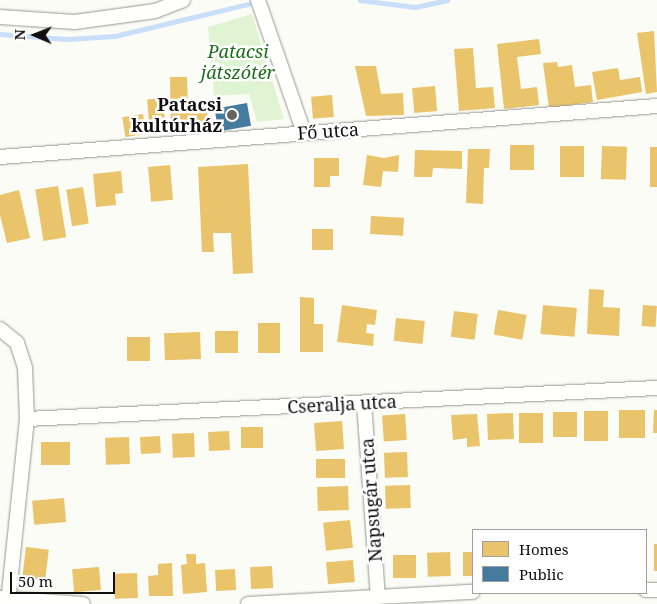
<!DOCTYPE html>
<html>
<head>
<meta charset="utf-8">
<style>
	body { margin:0 }
	#map { position:relative; width:657px; height:604px; overflow:hidden; background:#fcfcf6; font-family:"Noto Serif",serif }
	div>[style] { position:absolute }
	.green>* { inset:0; background:#e0f4d4 }
	.homes>* { inset:0; background:#e9c46a; transform-origin:0 0 }
	.public>* { inset:0; background:#457b9d; transform-origin:0 0 }
	.stream>* { height:4.5px; margin:-2.25px; padding:0 2.25px; transform-origin:2.25px; border-radius:2.25px; background:#c9dff9 }
	.roads { filter:drop-shadow(0 0 1px #969694) drop-shadow(0 0 1px #969694) }
	.minor>* { height:14px; margin:-7px; padding:0 7px; transform-origin:7px; border-radius:7px; background:#fffffe }
	.dots>* { width:14px; height:14px; translate:-50% -50%; box-sizing:border-box; border:2px solid #fff; border-radius:50% }
	span { translate:-50% -50%; white-space:nowrap; text-align:center; line-height:1.15; -webkit-text-stroke:5px #fff; paint-order:stroke }
	.park-label { font-size:18px; color:#1b6d1a; font-style:italic }
	.poi-label { font-size:18px; color:#101010; font-weight:700 }
	.right { translate:-100% -50%; text-align:right }
	.street-label { font-size:18px; color:#101010 }
	.legend { position:absolute; left:472px; top:529px; width:175px; height:65px; box-sizing:border-box; background:#fff; border:1px solid #9f9f9f; margin:0; padding:6px 9px; list-style:none; font-size:15px; color:#101010 }
	.legend li { display:flex; align-items:center; gap:10px; height:25px }
	.legend b { width:25px; border:1px solid #9f9f9f }
	.north { position:absolute; left:10px; top:10px; width:50px; height:50px; -webkit-text-stroke:4px #fff; paint-order:stroke; rotate:271deg; font-size:14px; font-weight:700; line-height:20px; text-align:center; color:#101010 }
	.north::after { content:''; display:block; margin:auto; width:18px; height:22px; background:#101010; clip-path:polygon(50% 0,100% 100%,50% 72%,0 100%) }
	.scale { position:absolute; left:10px; top:572px; width:105px; height:22px; box-sizing:border-box; border:2px solid #101010; border-top:0; padding-left:6px; font-size:15px; line-height:18px; white-space:nowrap; color:#101010; -webkit-text-stroke:4px #fff; paint-order:stroke }
</style>
</head>
<body>
<div id="map">
	<div class="green">
		<div style="clip-path:polygon(252px 14px,284px 119px,257px 122px,249px 94px,214px 96px,208px 27px)"></div>
	</div>
	<div class="homes">
		<div style="clip-path:polygon(654px 31px,657px 92px,646px 94px,637px 33px)"></div>
		<div style="clip-path:polygon(539px 39px,541px 54px,517px 57px,521px 89px,537px 87px,539px 105px,504px 109px,497px 44px)"></div>
		<div style="clip-path:polygon(473px 48px,476px 88px,493px 87px,495px 108px,459px 111px,454px 49px)"></div>
		<div style="clip-path:polygon(557px 62px,558px 67px,572px 65px,575px 87px,591px 85px,593px 102px,549px 108px,543px 63px)"></div>
		<div style="clip-path:polygon(355px 66px,376px 66px,381px 94px,403px 93px,404px 115px,366px 116px)"></div>
		<div style="clip-path:polygon(618px 68px,620px 80px,640px 77px,642px 92px,597px 100px,592px 72px)"></div>
		<div style="clip-path:polygon(170px 77px,187px 77px,188px 108px,207px 107px,208px 129px,171px 130px)"></div>
		<div style="left:435px;top:86px;width:25px;height:23px;rotate:85deg"></div>
		<div style="left:332px;top:95px;width:22px;height:21px;rotate:85deg"></div>
		<div style="left:163px;top:98px;width:34px;height:16px;rotate:85deg"></div>
		<div style="left:143px;top:114px;width:20px;height:21px;rotate:81deg"></div>
		<div style="left:510px;top:145px;width:24px;height:25px"></div>
		<div style="left:560px;top:146px;width:24px;height:31px"></div>
		<div style="left:602px;top:146px;width:25px;height:33px;rotate:2deg"></div>
		<div style="left:650px;top:147px;width:7px;height:40px"></div>
		<div style="clip-path:polygon(468px 149px,490px 149px,489px 168px,484px 168px,483px 204px,466px 203px)"></div>
		<div style="clip-path:polygon(415px 150px,462px 151px,462px 169px,433px 168px,432px 177px,414px 177px)"></div>
		<div style="clip-path:polygon(367px 155px,384px 158px,399px 155px,398px 172px,383px 171px,381px 187px,363px 185px)"></div>
		<div style="clip-path:polygon(314px 158px,339px 158px,339px 176px,330px 176px,330px 187px,314px 187px)"></div>
		<div style="clip-path:polygon(248px 164px,253px 273px,233px 274px,231px 233px,213px 233px,214px 252px,202px 252px,198px 167px)"></div>
		<div style="left:170px;top:165px;width:35px;height:22px;rotate:85deg"></div>
		<div style="clip-path:polygon(121px 171px,123px 193px,115px 194px,116px 205px,96px 207px,93px 174px)"></div>
		<div style="left:58px;top:186px;width:52px;height:23px;rotate:81deg"></div>
		<div style="left:83px;top:187px;width:37px;height:17px;rotate:81deg"></div>
		<div style="clip-path:polygon(19px 190px,30px 238px,7px 243px,0 215px,0 195px)"></div>
		<div style="left:371px;top:216px;width:33px;height:18px;rotate:3deg"></div>
		<div style="left:312px;top:229px;width:21px;height:21px"></div>
		<div style="clip-path:polygon(589px 289px,604px 290px,603px 307px,620px 308px,619px 336px,587px 334px)"></div>
		<div style="clip-path:polygon(300px 297px,314px 298px,314px 324px,323px 324px,323px 352px,300px 352px)"></div>
		<div style="clip-path:polygon(342px 305px,377px 310px,375px 325px,367px 324px,366px 333px,374px 334px,373px 346px,337px 342px)"></div>
		<div style="left:543px;top:305px;width:34px;height:29px;rotate:5deg"></div>
		<div style="left:643px;top:305px;width:14px;height:21px;rotate:4deg"></div>
		<div style="left:498px;top:310px;width:29px;height:25px;rotate:10deg"></div>
		<div style="left:454px;top:311px;width:24px;height:26px;rotate:7deg"></div>
		<div style="left:396px;top:318px;width:29px;height:23px;rotate:6deg"></div>
		<div style="left:258px;top:323px;width:22px;height:30px"></div>
		<div style="left:238px;top:331px;width:22px;height:23px;rotate:90deg"></div>
		<div style="left:200px;top:332px;width:27px;height:36px;rotate:88deg"></div>
		<div style="left:127px;top:337px;width:23px;height:24px"></div>
		<div style="left:645px;top:410px;width:28px;height:26px;rotate:90deg"></div>
		<div style="clip-path:polygon(654px 410px,657px 410px,657px 433px,653px 433px)"></div>
		<div style="left:608px;top:411px;width:30px;height:24px;rotate:90deg"></div>
		<div style="left:577px;top:412px;width:25px;height:24px;rotate:90deg"></div>
		<div style="left:513px;top:413px;width:26px;height:26px;rotate:88deg"></div>
		<div style="left:519px;top:413px;width:24px;height:30px"></div>
		<div style="left:405px;top:414px;width:26px;height:23px;rotate:86deg"></div>
		<div style="clip-path:polygon(477px 414px,480px 446px,467px 447px,467px 438px,453px 440px,451px 415px)"></div>
		<div style="left:342px;top:421px;width:28px;height:28px;rotate:86deg"></div>
		<div style="left:241px;top:427px;width:22px;height:21px"></div>
		<div style="left:229px;top:431px;width:19px;height:21px;rotate:87deg"></div>
		<div style="left:194px;top:433px;width:24px;height:22px;rotate:88deg"></div>
		<div style="left:160px;top:436px;width:17px;height:20px;rotate:87deg"></div>
		<div style="left:129px;top:437px;width:27px;height:24px;rotate:88deg"></div>
		<div style="left:41px;top:442px;width:29px;height:23px"></div>
		<div style="left:407px;top:452px;width:25px;height:23px;rotate:88deg"></div>
		<div style="left:316px;top:459px;width:29px;height:19px"></div>
		<div style="left:410px;top:485px;width:23px;height:25px;rotate:88deg"></div>
		<div style="left:348px;top:486px;width:24px;height:31px;rotate:88deg"></div>
		<div style="left:64px;top:498px;width:24px;height:32px;rotate:85deg"></div>
		<div style="left:350px;top:520px;width:28px;height:27px;rotate:84deg"></div>
		<div style="left:654px;top:544px;width:3px;height:27px"></div>
		<div style="left:26px;top:547px;width:23px;height:31px;rotate:7deg"></div>
		<div style="left:450px;top:552px;width:24px;height:23px;rotate:88deg"></div>
		<div style="left:473px;top:552px;width:24px;height:10px;rotate:90deg"></div>
		<div style="clip-path:polygon(186px 554px,196px 554px,196px 564px,205px 563px,207px 592px,183px 594px,181px 565px,187px 564px)"></div>
		<div style="left:393px;top:555px;width:23px;height:23px"></div>
		<div style="left:353px;top:560px;width:22px;height:27px;rotate:85deg"></div>
		<div style="clip-path:polygon(172px 563px,173px 596px,149px 596px,148px 576px,158px 575px,158px 564px)"></div>
		<div style="left:272px;top:566px;width:22px;height:22px;rotate:87deg"></div>
		<div style="left:99px;top:567px;width:23px;height:27px;rotate:85deg"></div>
		<div style="left:235px;top:569px;width:21px;height:20px;rotate:87deg"></div>
		<div style="left:137px;top:573px;width:25px;height:23px;rotate:88deg"></div>
	</div>
	<div class="public">
		<div style="left:247px;top:103px;width:23px;height:33px;rotate:80deg"></div>
	</div>
	<div class="stream">
		<div style="left:360px;top:0;width:55px;rotate:7.3deg"></div>
		<div style="left:415px;top:7px;width:33px;rotate:-12deg"></div>
		<div style="left:0;top:34px;width:67px;rotate:4.3deg"></div>
		<div style="left:67px;top:39px;width:48px;rotate:-3.6deg"></div>
		<div style="left:115px;top:36px;width:137px;rotate:-13.5deg"></div>
	</div>
	<div class="roads">
		<div class="minor">
			<div style="left:258px;top:0;width:141px;rotate:70.9deg"></div>
			<div style="left:0;top:17px;width:75px;rotate:3.8deg"></div>
			<div style="left:75px;top:22px;width:81px;rotate:-7.8deg"></div>
			<div style="left:155px;top:11px;width:30px;rotate:-21deg"></div>
			<div style="left:0;top:157px;width:659px;rotate:-4.44deg"></div>
			<div style="left:0;top:329px;width:22px;rotate:39deg"></div>
			<div style="left:17px;top:343px;width:26px;rotate:72deg"></div>
			<div style="left:25px;top:368px;width:51px;rotate:87.8deg"></div>
			<div style="left:27px;top:419px;width:186px;rotate:95.9deg"></div>
			<div style="left:364px;top:403px;width:194px;rotate:85.9deg"></div>
			<div style="left:27px;top:419px;width:631px;rotate:-2.82deg"></div>
			<div style="left:646px;top:590px;width:11px"></div>
			<div style="left:0;top:598px;width:83px;rotate:4.1deg"></div>
			<div style="left:248px;top:604px;width:225px;rotate:-3.1deg"></div>
		</div>
	</div>
	<div class="dots">
		<div style="left:232px;top:115px;background:#636360"></div>
	</div>
	<div class="park-label">
		<span style="left:238px;top:62px">Patacsi<br>játszótér</span>
	</div>
	<div class="poi-label">
		<span class="right" style="left:222px;top:115px">Patacsi<br>kultúrház</span>
	</div>
	<div class="street-label">
		<span style="left:328px;top:131px;rotate:-4deg">Fő utca</span>
		<span style="left:342px;top:404px;rotate:-3deg">Cseralja utca</span>
		<span style="left:371px;top:500px;rotate:-94deg">Napsugár utca</span>
	</div>
	<ul class="legend">
	<li><b style="height:14px;background:#e9c46a"></b>Homes</li>
	<li><b style="height:14px;background:#457b9d"></b>Public</li>
	</ul>
	<div class="north">N</div>
	<div class="scale">50 m</div>
</div>
</body>
</html>
